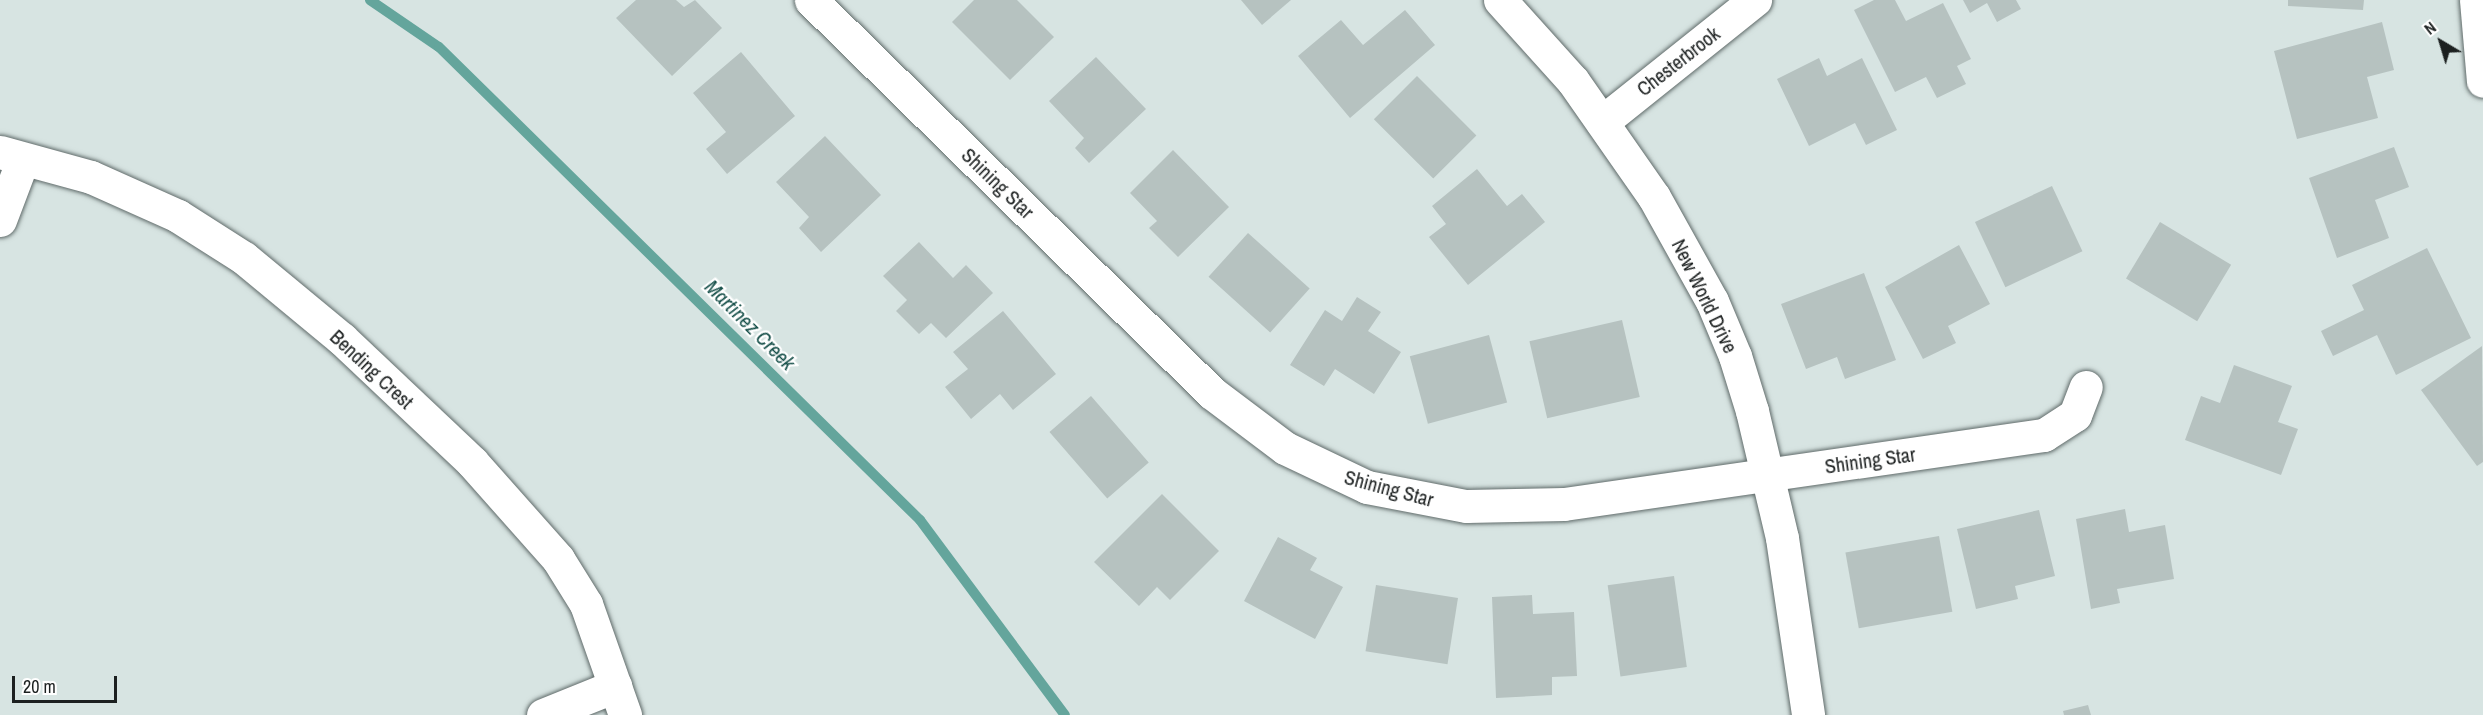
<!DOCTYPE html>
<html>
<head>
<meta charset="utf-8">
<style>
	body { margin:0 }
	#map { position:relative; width:2483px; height:715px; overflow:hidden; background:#d7e4e2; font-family:"Archivo Narrow",sans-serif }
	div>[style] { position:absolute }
	.stream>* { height:10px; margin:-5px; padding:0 5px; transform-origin:5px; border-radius:5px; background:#64a59c }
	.building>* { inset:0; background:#b6c2c0; transform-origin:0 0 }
	.roads { filter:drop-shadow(0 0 2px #606b6a) drop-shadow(0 0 2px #606b6a) }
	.street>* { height:33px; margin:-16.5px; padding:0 16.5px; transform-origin:16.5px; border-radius:16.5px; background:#fff }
	.secondary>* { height:33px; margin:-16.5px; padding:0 16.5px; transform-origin:16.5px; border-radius:16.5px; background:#fff }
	span { translate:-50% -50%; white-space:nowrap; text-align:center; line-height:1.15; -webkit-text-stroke:4.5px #fff; paint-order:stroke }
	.street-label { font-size:20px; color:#1c2020 }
	.water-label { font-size:21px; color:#17504a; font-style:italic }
	.north { position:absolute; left:2411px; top:12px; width:60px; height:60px; -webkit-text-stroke:4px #fff; paint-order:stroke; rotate:322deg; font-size:16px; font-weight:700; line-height:24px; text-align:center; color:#1c2020 }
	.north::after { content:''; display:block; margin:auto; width:21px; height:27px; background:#1c2020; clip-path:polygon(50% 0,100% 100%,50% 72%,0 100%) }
	.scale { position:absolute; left:12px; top:676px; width:105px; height:27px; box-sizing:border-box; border:3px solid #1c2020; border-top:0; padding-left:8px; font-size:18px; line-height:21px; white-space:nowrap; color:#1c2020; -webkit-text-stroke:4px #fff; paint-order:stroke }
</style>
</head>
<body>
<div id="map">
	<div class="stream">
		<div style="left:370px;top:0;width:83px;rotate:34.3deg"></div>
		<div style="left:439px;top:47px;width:675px;rotate:44.52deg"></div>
		<div style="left:920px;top:520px;width:243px;rotate:53.4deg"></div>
	</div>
	<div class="building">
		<div style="clip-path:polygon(636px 0,676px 0,684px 7px,695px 0,722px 28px,672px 76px,616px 18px)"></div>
		<div style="clip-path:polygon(974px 0,1017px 0,1054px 37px,1010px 80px,952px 22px)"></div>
		<div style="clip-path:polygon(1241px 0,1291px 0,1262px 25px)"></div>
		<div style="clip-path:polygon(1874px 0,1895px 0,1906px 21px,1943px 3px,1971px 59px,1957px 66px,1966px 84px,1937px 98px,1926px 77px,1895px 92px,1854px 10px)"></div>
		<div style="clip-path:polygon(1963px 0,2016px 0,2021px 9px,1997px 22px,1987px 3px,1970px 13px)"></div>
		<div style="clip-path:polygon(2288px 0,2364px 0,2363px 10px,2288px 6px)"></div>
		<div style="clip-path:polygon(1405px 10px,1435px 45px,1350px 118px,1298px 56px,1341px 20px,1363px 45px)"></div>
		<div style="clip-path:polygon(2382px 22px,2394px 70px,2367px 77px,2378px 118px,2297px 139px,2274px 51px)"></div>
		<div style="clip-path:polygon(741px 52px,795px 116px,727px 174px,706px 149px,726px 132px,693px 93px)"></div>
		<div style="clip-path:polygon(1096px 57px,1146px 109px,1089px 163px,1075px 148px,1084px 138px,1049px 101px)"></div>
		<div style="clip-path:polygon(1819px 58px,1827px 76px,1862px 58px,1897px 130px,1866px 145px,1855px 123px,1809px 146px,1777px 79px)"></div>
		<div style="left:1417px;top:76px;width:84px;height:61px;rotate:45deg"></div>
		<div style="clip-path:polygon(825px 136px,881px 195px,821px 252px,799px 228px,809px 217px,776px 182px)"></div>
		<div style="clip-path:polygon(2394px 147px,2409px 187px,2375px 200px,2389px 238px,2337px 258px,2309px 178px)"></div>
		<div style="clip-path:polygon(1173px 150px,1229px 207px,1178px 257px,1149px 228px,1157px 221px,1130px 193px)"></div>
		<div style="clip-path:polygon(1477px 169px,1507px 206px,1522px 194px,1545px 222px,1468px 285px,1429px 237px,1446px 224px,1432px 206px)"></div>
		<div style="left:2052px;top:186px;width:72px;height:85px;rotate:65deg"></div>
		<div style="left:2160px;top:222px;width:83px;height:66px;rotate:31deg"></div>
		<div style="left:1248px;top:233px;width:83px;height:59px;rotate:42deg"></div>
		<div style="clip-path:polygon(919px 242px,953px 278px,966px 265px,993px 293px,946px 338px,931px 323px,919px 334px,896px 311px,907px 300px,883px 276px)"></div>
		<div style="clip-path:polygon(1959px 245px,1990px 304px,1948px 326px,1956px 343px,1923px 359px,1885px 287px)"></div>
		<div style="clip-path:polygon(2427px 248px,2471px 338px,2396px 375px,2377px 335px,2333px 356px,2321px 331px,2364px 310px,2352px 285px)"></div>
		<div style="clip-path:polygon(1864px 273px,1896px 360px,1845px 379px,1837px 357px,1806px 369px,1781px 304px)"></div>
		<div style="clip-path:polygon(1357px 297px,1381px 312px,1368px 331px,1401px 352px,1374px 394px,1335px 369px,1324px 386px,1290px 365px,1325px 310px,1342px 321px)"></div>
		<div style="clip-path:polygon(1003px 311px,1056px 374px,1013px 410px,1000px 394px,971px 419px,945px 387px,968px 369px,953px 352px)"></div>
		<div style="left:1622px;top:320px;width:79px;height:95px;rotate:77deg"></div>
		<div style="left:1489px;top:335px;width:70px;height:82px;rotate:75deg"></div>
		<div style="clip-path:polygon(2482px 346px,2483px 462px,2477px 466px,2421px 390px)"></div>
		<div style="clip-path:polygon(2234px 365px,2292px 386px,2278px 422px,2298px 429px,2281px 475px,2185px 440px,2201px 396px,2220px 403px)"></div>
		<div style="left:1091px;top:396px;width:88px;height:55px;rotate:49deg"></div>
		<div style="clip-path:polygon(1162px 494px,1219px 551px,1170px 600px,1157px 587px,1139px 606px,1094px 562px)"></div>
		<div style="clip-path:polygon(2125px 509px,2129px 532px,2165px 525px,2174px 579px,2117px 589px,2120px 603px,2091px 609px,2076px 519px)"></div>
		<div style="clip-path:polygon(2039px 510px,2055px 576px,2015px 586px,2018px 599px,1976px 609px,1957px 529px)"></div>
		<div style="left:1939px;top:536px;width:77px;height:95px;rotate:80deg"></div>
		<div style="clip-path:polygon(1278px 537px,1317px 558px,1310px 570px,1343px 587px,1315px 639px,1244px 601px)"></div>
		<div style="left:1674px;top:576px;width:92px;height:67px;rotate:82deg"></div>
		<div style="left:1376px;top:585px;width:83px;height:67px;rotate:9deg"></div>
		<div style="clip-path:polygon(1532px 595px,1533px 614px,1574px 612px,1577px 676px,1552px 677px,1552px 695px,1496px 698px,1492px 597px)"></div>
		<div style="clip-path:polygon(2088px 705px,2091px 715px,2064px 715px,2063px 711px)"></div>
	</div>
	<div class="roads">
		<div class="street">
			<div style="left:811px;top:0;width:561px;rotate:44.42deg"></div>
			<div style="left:1212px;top:393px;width:91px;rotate:37deg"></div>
			<div style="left:1285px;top:448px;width:91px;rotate:25.4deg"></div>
			<div style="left:1367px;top:487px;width:101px;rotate:10.9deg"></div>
			<div style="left:1466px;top:506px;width:98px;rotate:-1.2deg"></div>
			<div style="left:1564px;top:504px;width:485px;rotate:-8.2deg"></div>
			<div style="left:2044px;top:435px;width:37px;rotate:-33deg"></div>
			<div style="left:2075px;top:415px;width:30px;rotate:-69deg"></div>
			<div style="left:2476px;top:0;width:81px;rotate:85.1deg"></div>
			<div style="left:1602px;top:122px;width:196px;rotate:-38.6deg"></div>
			<div style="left:0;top:152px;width:94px;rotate:15.4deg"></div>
			<div style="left:91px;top:177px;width:95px;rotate:24.1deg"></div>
			<div style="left:178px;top:216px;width:78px;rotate:32.5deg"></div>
			<div style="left:244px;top:258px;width:127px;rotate:39.6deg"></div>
			<div style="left:342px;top:339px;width:179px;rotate:43.4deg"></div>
			<div style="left:472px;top:462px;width:130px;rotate:48.4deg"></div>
			<div style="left:558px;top:559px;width:53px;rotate:58.1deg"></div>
			<div style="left:586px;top:604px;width:118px;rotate:70.6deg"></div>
			<div style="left:0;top:220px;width:65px;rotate:-69.3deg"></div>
			<div style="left:543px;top:715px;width:78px;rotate:-21.9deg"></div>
		</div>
		<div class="secondary">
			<div style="left:1500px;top:0;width:109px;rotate:48deg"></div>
			<div style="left:1573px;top:81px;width:141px;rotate:55.1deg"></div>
			<div style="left:1654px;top:197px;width:119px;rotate:60.9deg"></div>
			<div style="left:1712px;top:301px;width:60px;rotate:67.3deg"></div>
			<div style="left:1735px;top:356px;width:58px;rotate:72.8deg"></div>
			<div style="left:1752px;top:411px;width:130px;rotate:76.7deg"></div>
			<div style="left:1782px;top:538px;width:179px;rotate:81.6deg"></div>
		</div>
	</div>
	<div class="street-label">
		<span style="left:1678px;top:61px;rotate:-38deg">Chesterbrook</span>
		<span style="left:998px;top:183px;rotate:44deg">Shining Star</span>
		<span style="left:1705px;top:296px;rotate:64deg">New World Drive</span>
		<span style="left:372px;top:369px;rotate:43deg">Bending Crest</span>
		<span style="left:1870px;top:460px;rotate:-8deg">Shining Star</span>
		<span style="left:1389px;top:488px;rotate:15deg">Shining Star</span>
	</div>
	<div class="water-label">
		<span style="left:750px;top:325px;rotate:45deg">Martinez Creek</span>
	</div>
	<div class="north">N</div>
	<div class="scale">20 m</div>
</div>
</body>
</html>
